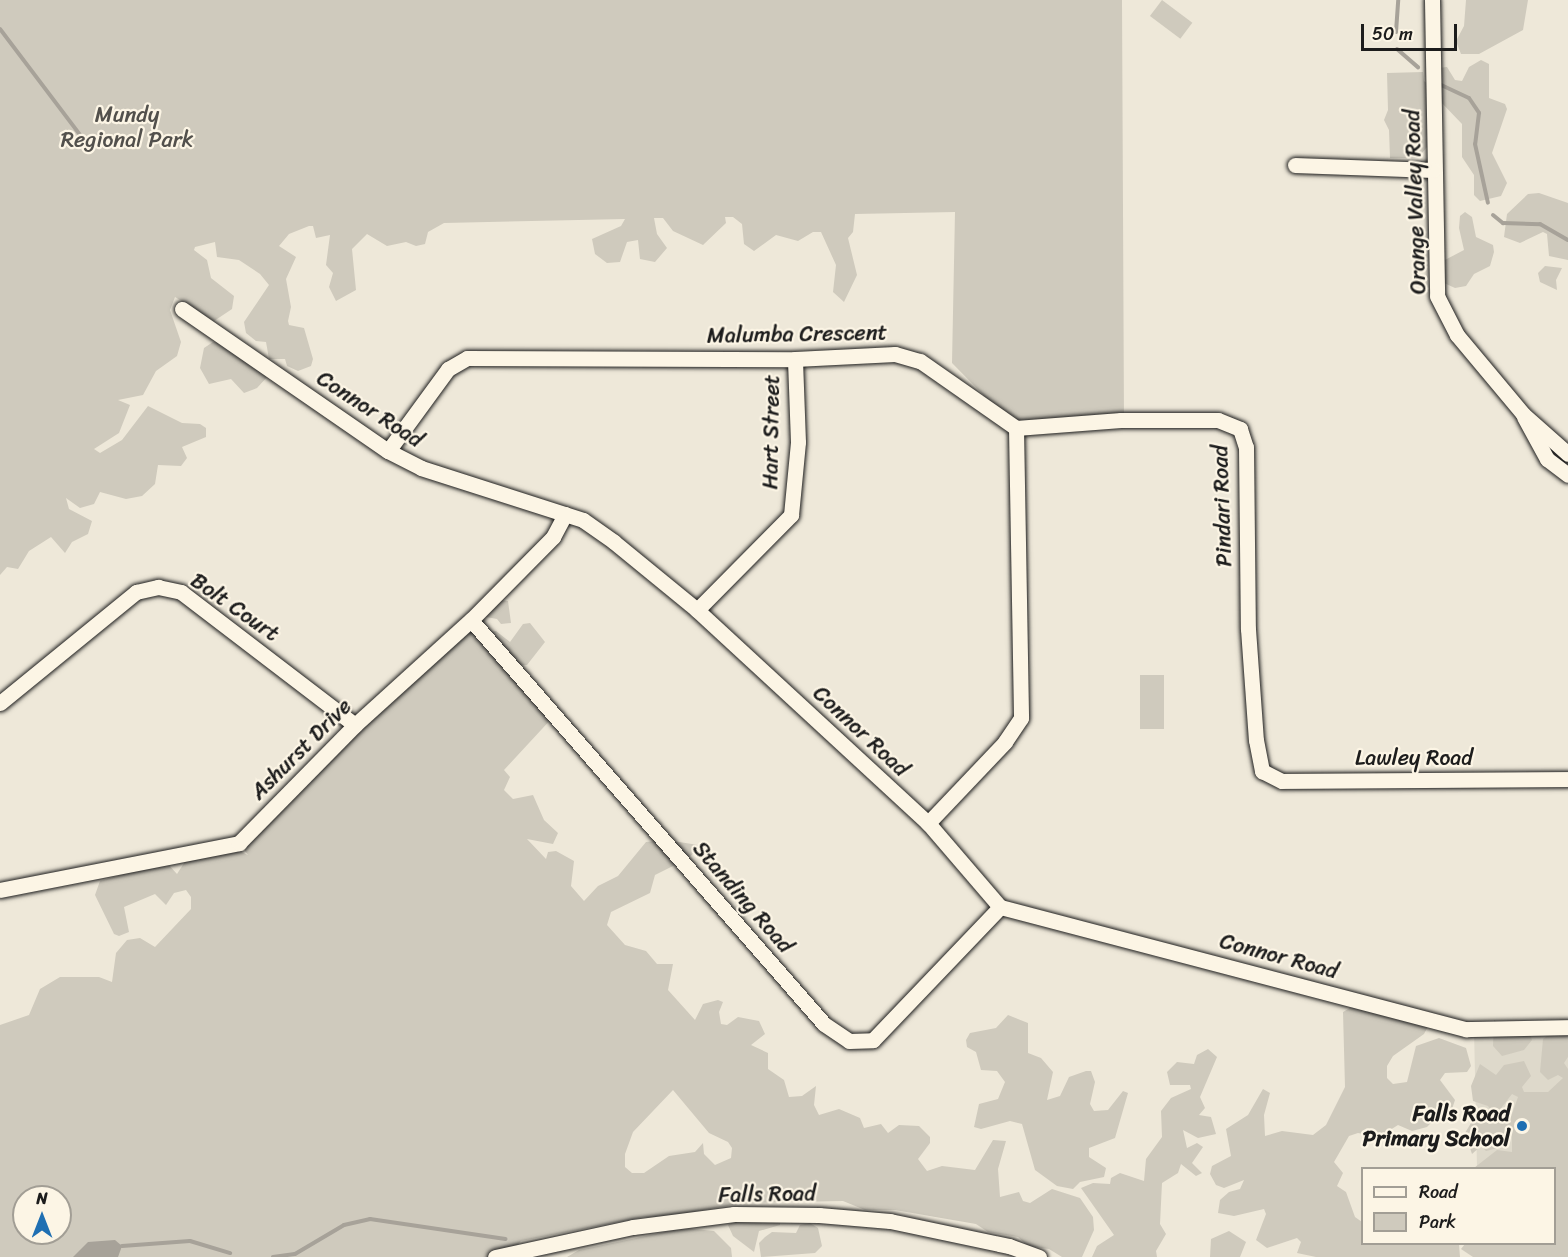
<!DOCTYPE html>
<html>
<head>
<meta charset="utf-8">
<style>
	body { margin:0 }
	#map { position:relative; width:1568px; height:1257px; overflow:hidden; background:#eee8d9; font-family:Sriracha,sans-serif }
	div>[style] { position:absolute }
	.built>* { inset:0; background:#ded9cb }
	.green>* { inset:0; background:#cfcabd; transform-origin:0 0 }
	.water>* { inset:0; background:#a7a299 }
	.stream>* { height:4px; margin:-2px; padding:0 2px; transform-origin:2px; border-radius:2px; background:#a7a299 }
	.roads { filter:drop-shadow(0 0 2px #1c1c1c) drop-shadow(0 0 2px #1c1c1c) }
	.minor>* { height:15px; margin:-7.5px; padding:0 7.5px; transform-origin:7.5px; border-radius:7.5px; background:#fcf5e5 }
	.dots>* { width:16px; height:16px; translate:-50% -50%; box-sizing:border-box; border:3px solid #fcf5e5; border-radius:50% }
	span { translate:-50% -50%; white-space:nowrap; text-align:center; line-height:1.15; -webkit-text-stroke:4.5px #fcf5e5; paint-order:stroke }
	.park-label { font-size:22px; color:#52504c }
	.street-label { font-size:22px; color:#1c1c1c }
	.poi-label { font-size:22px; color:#1c1c1c; font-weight:700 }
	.right { translate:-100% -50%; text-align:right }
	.legend { position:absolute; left:1361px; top:1167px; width:195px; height:78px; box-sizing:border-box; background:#fcf5e5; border:2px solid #a29e95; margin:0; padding:8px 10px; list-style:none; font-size:18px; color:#1c1c1c }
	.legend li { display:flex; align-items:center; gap:12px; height:30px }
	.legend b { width:30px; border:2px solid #a29e95 }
	.north { position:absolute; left:12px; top:1185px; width:60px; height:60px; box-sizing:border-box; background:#fcf5e5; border:2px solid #a29e95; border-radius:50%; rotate:0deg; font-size:16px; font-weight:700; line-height:24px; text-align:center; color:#1c1c1c }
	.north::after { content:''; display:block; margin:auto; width:21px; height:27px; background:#1f6fb2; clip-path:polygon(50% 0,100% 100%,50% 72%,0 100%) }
	.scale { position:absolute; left:1361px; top:24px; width:96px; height:27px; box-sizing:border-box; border:3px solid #1c1c1c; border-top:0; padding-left:8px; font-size:18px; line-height:21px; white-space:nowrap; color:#1c1c1c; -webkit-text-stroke:4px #fcf5e5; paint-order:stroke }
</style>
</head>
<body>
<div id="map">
	<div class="built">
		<div style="clip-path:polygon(1568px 1027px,1568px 1257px,1554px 1244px,1554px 1168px,1477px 1168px,1474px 1029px)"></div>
	</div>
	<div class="green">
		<div style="clip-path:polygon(0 0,1122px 0,1124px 420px,1016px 428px,952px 363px,955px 212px,855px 214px,853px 232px,848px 238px,857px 275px,844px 302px,833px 292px,836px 265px,821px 232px,813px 232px,798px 241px,776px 235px,754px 251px,744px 244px,742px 224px,733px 217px,725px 217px,726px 223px,703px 245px,673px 231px,663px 218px,654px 218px,657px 234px,667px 248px,655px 262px,640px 259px,638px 240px,627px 242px,620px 262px,607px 263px,595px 254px,592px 239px,621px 226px,625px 219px,444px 223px,428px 232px,425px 244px,416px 246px,406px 242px,387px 246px,367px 234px,352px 249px,356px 290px,336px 301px,329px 287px,333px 273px,326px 265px,330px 235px,316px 238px,313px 226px,309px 226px,289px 234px,279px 246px,296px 257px,286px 279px,291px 307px,288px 321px,289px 325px,304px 328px,313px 359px,311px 366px,298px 371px,287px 366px,285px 359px,269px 359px,266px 342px,256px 341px,246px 333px,244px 322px,269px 285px,260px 274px,239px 260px,217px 257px,215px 242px,195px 247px,194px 250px,207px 260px,211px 278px,234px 296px,232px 309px,214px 321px,175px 297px,170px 310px,181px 342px,177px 356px,156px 371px,143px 395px,118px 400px,130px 405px,119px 433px,94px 449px,100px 453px,122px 440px,148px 406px,182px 423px,200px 424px,206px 428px,206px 437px,182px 447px,187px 458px,181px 466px,158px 465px,155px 484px,142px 496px,126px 499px,100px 492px,94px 504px,80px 508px,66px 498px,69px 509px,92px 521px,88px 534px,72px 542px,65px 553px,51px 537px,29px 551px,18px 569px,7px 567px,0 575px)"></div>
		<div style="left:1162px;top:0;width:38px;height:20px;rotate:37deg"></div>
		<div style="clip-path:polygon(1466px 0,1528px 0,1523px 30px,1479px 54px,1461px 54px,1456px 41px,1464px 26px)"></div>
		<div style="clip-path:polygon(1481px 60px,1489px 64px,1489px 98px,1505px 104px,1507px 109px,1492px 153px,1507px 183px,1501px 196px,1480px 201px,1474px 195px,1474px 175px,1462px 157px,1462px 124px,1439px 100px,1438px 68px,1447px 67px,1455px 80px,1462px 81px,1469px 67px)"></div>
		<div style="clip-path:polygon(1423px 72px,1424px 81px,1428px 84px,1427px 147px,1418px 158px,1390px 158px,1389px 130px,1384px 120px,1388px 110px,1387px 73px)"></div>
		<div style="clip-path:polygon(1539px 193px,1568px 203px,1568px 260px,1549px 256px,1547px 234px,1543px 232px,1520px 243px,1504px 237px,1507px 214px,1528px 194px)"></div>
		<div style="clip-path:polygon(1465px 212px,1472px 217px,1476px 237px,1493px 245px,1494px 252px,1490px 266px,1474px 274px,1466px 286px,1455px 288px,1444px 283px,1443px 261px,1464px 250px,1459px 228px,1460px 216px)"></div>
		<div style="clip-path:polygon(1545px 266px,1562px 268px,1556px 280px,1557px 290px,1540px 282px,1538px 273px)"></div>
		<div style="clip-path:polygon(213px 342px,220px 342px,268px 376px,257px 388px,244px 393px,231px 379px,209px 384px,200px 368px,204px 348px)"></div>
		<div style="clip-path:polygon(499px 600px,508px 601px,511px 623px,501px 624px,497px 619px,486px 617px)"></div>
		<div style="clip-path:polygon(evenodd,471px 620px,554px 716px,504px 770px,510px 777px,504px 790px,513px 799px,533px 795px,544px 820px,558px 833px,553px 844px,527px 839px,546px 859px,548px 852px,556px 851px,574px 861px,571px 886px,584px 901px,598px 886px,618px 876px,646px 842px,667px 840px,698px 845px,698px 850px,685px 860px,655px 875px,650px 893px,611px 912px,607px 925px,625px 945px,646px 951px,657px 964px,673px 964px,668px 990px,695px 1020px,703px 1004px,718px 1000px,723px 1002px,719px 1012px,721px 1024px,727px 1025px,738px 1017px,759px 1021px,765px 1034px,751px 1045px,768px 1053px,768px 1069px,784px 1080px,789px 1097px,802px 1096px,816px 1086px,814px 1105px,819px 1115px,839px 1109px,860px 1118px,864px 1128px,881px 1124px,888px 1133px,899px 1125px,919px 1126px,930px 1137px,930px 1143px,918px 1159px,927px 1171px,942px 1166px,975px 1170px,993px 1140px,1006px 1141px,998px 1169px,1000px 1197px,1019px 1192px,1023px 1201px,1030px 1203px,1052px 1189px,1080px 1198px,1093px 1217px,1094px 1230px,1082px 1257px,1062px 1257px,1049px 1249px,1028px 1246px,1018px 1237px,988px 1232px,976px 1224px,895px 1210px,865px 1210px,843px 1201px,743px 1203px,659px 1218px,644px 1217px,521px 1241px,506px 1257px,0 1257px,0 1025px,29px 1015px,40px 989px,60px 977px,99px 977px,112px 982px,116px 953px,127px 940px,140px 938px,155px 947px,191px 909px,191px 897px,186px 890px,174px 893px,166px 905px,155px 894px,124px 907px,129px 932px,119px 936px,114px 934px,95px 895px,100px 881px,166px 862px,177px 874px,186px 860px,237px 850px,248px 855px,239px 843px,471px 620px,673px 1090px,709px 1133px,728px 1142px,732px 1148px,731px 1158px,715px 1165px,704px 1154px,703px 1143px,695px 1152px,669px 1156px,644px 1173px,632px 1173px,625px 1167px,625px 1154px,633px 1132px,673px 1090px,471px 620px,24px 1197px,60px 1197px,60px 1233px,24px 1233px,24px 1197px)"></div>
		<div style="clip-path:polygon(530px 623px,545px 642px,527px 665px,518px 665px,489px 632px,496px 631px,510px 642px,523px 624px)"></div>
		<div style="left:1140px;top:675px;width:24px;height:54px"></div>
		<div style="clip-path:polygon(1355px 1005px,1435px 1013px,1424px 1034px,1393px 1056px,1387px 1066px,1387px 1078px,1393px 1084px,1407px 1082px,1416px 1046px,1439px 1038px,1466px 1048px,1471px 1066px,1467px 1072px,1445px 1073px,1440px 1080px,1455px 1100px,1452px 1109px,1442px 1111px,1427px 1127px,1412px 1131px,1398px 1125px,1379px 1137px,1358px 1133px,1349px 1136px,1334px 1162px,1343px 1173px,1337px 1186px,1346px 1192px,1355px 1217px,1362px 1222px,1362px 1244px,1459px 1244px,1460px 1257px,1316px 1257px,1297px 1253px,1301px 1242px,1297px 1238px,1267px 1248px,1256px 1240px,1266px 1214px,1264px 1209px,1234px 1216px,1218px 1213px,1220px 1200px,1229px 1192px,1240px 1189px,1244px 1180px,1224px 1188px,1216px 1185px,1210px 1174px,1212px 1166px,1231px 1156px,1226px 1129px,1248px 1115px,1263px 1089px,1270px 1093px,1264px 1115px,1265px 1136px,1282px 1131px,1313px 1135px,1326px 1125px,1345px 1087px,1343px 1012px)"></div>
		<div style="clip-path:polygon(1008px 1015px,1028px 1023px,1028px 1053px,1041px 1058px,1053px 1072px,1047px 1100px,1060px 1096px,1069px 1077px,1086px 1071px,1091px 1071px,1095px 1082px,1090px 1104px,1094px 1111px,1108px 1110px,1123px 1091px,1128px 1093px,1115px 1138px,1089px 1148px,1089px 1157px,1106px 1168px,1104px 1177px,1080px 1182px,1073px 1189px,1057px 1186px,1035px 1170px,1022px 1124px,1010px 1121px,981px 1129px,974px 1127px,979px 1104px,998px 1099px,1005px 1082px,997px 1071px,981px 1070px,976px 1052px,967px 1047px,966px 1040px,970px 1033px,996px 1028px)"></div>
		<div style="clip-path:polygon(1494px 1020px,1501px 1024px,1528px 1026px,1532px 1040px,1524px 1050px,1502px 1056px,1493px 1046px)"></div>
		<div style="clip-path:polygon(1568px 1031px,1568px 1057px,1564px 1063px,1568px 1069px,1568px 1257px,1473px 1257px,1461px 1249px,1465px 1244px,1554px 1244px,1554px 1168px,1474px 1168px,1497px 1150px,1512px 1152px,1512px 1137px,1502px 1147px,1486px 1151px,1481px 1146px,1472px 1154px,1465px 1133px,1474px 1118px,1498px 1121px,1505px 1113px,1512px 1114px,1518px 1097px,1512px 1094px,1495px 1116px,1488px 1106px,1473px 1101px,1471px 1086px,1480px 1064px,1496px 1075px,1504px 1065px,1524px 1061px,1531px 1076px,1522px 1087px,1524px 1092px,1548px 1092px,1563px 1078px,1558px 1075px,1548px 1080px,1540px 1072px,1543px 1039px,1549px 1034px)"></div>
		<div style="clip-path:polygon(1208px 1049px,1217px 1057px,1200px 1097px,1205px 1108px,1199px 1115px,1211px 1117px,1216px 1134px,1198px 1138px,1183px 1130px,1187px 1148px,1197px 1143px,1203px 1147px,1192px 1163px,1202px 1173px,1196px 1176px,1181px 1164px,1178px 1173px,1162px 1183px,1160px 1224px,1166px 1234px,1156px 1251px,1157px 1257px,1092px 1257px,1097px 1246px,1114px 1235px,1081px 1188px,1093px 1183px,1110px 1184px,1111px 1178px,1120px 1173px,1144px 1181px,1146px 1159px,1162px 1137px,1161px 1111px,1171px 1098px,1191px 1089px,1190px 1085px,1170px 1085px,1167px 1072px,1177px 1062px,1194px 1064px,1197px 1055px)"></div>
		<div style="clip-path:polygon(736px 1220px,780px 1221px,780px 1225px,759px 1231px,754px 1252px,733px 1236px,728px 1225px)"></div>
		<div style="clip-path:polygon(810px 1223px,818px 1228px,822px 1246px,815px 1253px,761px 1257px,759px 1243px,765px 1237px,772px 1232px,796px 1233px,800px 1225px)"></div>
		<div style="clip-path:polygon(684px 1228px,714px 1231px,731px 1248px,732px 1257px,567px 1257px,579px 1250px)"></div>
		<div style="clip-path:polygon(1229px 1231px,1246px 1242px,1240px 1257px,1210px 1257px,1211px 1239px)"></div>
	</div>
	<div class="water">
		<div style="clip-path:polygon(115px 1240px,122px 1246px,118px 1257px,73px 1257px,88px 1242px)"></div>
	</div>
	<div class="stream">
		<div style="left:0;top:29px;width:139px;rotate:52.9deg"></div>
		<div style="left:1396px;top:32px;width:32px;rotate:-86deg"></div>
		<div style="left:1397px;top:49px;width:28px;rotate:41deg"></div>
		<div style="left:1439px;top:84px;width:33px;rotate:25deg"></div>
		<div style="left:1469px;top:98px;width:18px;rotate:56deg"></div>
		<div style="left:1479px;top:113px;width:31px;rotate:97deg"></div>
		<div style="left:1475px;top:144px;width:60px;rotate:77.6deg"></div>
		<div style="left:1493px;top:215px;width:13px;rotate:39deg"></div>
		<div style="left:1503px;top:223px;width:37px;rotate:2deg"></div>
		<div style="left:1540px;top:224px;width:32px;rotate:30deg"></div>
		<div style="left:122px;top:1246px;width:68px;rotate:-4.2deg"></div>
		<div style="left:190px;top:1241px;width:42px;rotate:16.7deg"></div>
		<div style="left:273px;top:1257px;width:22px;rotate:-8deg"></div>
		<div style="left:295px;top:1254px;width:57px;rotate:-30.6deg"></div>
		<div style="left:344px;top:1225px;width:27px;rotate:-13deg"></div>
		<div style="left:370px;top:1219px;width:137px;rotate:8.4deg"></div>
	</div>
	<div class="roads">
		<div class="minor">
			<div style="left:1432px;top:0;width:296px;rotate:89deg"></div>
			<div style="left:1437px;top:296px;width:44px;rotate:62.9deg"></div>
			<div style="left:1457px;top:335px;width:103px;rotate:50.1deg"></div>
			<div style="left:1523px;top:414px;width:60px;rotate:41.6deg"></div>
			<div style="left:1295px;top:165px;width:138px;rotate:2.1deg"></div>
			<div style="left:182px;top:309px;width:250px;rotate:34.6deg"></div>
			<div style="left:388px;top:451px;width:37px;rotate:27deg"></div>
			<div style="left:421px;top:468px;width:170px;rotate:17.8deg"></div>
			<div style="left:583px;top:520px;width:38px;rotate:35deg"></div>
			<div style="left:614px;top:542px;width:107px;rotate:39.3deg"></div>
			<div style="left:697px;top:610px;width:314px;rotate:42.7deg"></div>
			<div style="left:928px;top:823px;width:111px;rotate:49.4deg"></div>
			<div style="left:1000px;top:907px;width:482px;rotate:14.7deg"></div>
			<div style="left:1466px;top:1029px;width:102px;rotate:-1.1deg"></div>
			<div style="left:1524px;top:417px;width:48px;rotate:61.3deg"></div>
			<div style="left:1547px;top:459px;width:26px;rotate:37deg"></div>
			<div style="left:1016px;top:428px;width:105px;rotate:-4.4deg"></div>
			<div style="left:1121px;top:420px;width:97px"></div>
			<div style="left:1218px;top:420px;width:24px;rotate:22deg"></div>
			<div style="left:1240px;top:429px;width:19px;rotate:72deg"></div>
			<div style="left:1246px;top:447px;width:182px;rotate:89.4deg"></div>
			<div style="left:1248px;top:629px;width:111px;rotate:85.9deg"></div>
			<div style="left:1256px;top:740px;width:32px;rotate:79deg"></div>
			<div style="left:1262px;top:771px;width:22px;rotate:27deg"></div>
			<div style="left:1282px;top:781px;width:286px;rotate:-0.4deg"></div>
			<div style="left:388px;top:451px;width:102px;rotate:-53.8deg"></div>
			<div style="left:448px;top:369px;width:22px;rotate:-30deg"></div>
			<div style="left:467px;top:358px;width:328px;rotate:0.2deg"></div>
			<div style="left:795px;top:359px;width:100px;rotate:-2.9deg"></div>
			<div style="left:895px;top:354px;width:26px;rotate:16deg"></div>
			<div style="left:920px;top:361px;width:117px;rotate:34.9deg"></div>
			<div style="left:1016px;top:428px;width:290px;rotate:89deg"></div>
			<div style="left:1021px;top:718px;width:29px;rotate:124deg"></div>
			<div style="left:1005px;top:742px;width:112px;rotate:133.5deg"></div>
			<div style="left:697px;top:610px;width:134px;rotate:-45.3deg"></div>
			<div style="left:791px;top:515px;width:73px;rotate:-84.5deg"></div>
			<div style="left:798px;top:442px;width:83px;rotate:-92.1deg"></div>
			<div style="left:471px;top:620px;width:536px;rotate:48.85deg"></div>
			<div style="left:824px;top:1024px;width:30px;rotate:34deg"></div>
			<div style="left:849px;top:1041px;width:24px;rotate:-2deg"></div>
			<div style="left:873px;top:1040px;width:184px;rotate:-46.3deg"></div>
			<div style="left:0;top:703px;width:176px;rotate:-39.2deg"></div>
			<div style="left:136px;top:592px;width:23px;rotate:-13deg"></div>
			<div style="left:158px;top:587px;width:24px;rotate:12deg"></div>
			<div style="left:181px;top:592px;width:219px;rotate:37.4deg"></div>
			<div style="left:0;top:890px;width:244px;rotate:-11.1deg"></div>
			<div style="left:239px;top:843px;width:165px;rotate:-45.5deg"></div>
			<div style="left:355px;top:725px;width:156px;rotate:-42.2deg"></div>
			<div style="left:471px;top:620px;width:117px;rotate:-45.3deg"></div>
			<div style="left:553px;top:537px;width:26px;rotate:-62deg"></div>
			<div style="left:495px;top:1257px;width:141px;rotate:-12.3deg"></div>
			<div style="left:633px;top:1227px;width:102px;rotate:-7.3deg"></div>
			<div style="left:734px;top:1214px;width:85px;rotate:0.7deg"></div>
			<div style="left:819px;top:1215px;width:71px;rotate:4.8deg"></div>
			<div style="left:890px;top:1221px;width:122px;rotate:11.9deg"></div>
			<div style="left:1009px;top:1246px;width:32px;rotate:20deg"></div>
		</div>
	</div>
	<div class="dots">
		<div style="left:1522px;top:1126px;background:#1f6fb2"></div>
	</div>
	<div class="park-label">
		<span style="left:127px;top:127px">Mundy<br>Regional Park</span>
	</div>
	<div class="street-label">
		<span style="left:1415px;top:202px;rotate:-92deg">Orange Valley Road</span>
		<span style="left:797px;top:334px;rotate:-1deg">Malumba Crescent</span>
		<span style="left:370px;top:409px;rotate:33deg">Connor Road</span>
		<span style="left:771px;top:432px;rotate:-89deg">Hart Street</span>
		<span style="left:1222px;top:506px;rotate:-92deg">Pindari Road</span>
		<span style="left:235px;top:607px;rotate:35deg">Bolt Court</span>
		<span style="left:861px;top:731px;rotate:43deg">Connor Road</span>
		<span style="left:301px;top:749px;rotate:-45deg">Ashurst Drive</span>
		<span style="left:1414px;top:758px">Lawley Road</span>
		<span style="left:743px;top:897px;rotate:49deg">Standing Road</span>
		<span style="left:1279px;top:956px;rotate:15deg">Connor Road</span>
		<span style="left:767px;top:1194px;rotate:-1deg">Falls Road</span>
	</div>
	<div class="poi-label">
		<span class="right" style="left:1510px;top:1126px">Falls Road<br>Primary School</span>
	</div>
	<ul class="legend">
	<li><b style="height:8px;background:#fcf5e5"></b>Road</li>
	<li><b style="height:16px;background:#cfcabd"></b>Park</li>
	</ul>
	<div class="north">N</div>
	<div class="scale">50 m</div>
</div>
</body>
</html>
